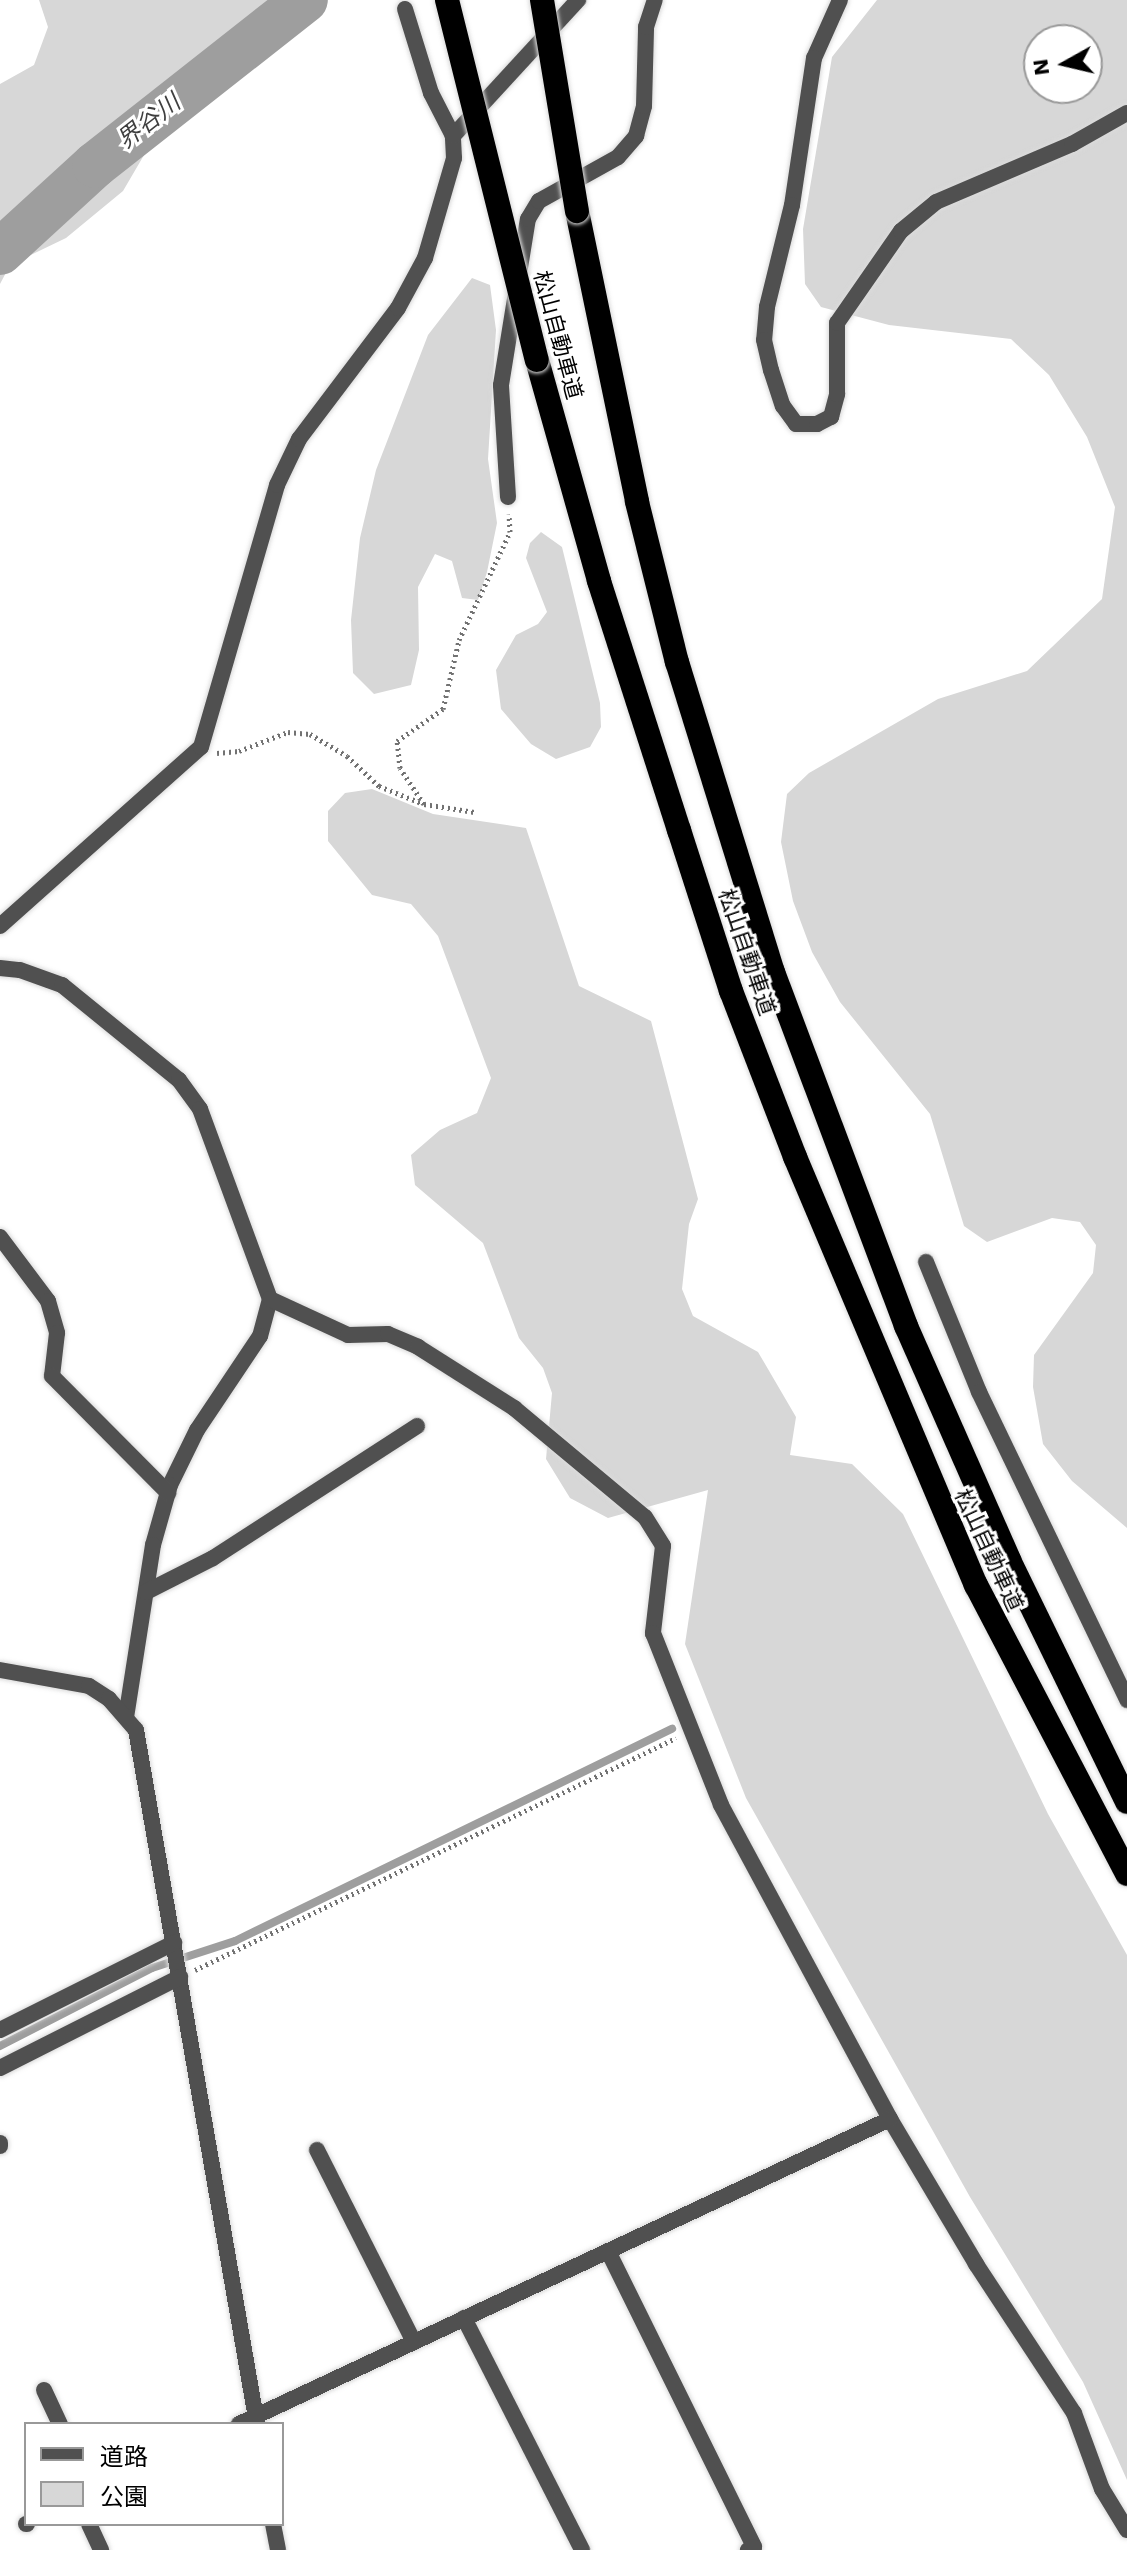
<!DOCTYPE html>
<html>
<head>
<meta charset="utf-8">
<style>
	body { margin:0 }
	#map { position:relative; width:1127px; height:2550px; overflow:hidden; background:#fff; font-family:"Work Sans","Noto Sans JP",sans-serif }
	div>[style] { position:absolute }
	.green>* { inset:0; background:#d7d7d7 }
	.stream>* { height:8px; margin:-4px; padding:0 4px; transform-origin:4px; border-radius:4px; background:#9e9e9e }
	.river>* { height:46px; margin:-23px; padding:0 23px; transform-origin:23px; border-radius:23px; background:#9e9e9e }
	.path>* { height:5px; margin-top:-2.5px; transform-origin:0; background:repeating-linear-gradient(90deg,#727272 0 2px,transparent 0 6px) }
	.roads { filter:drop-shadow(0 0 2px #dbdbdb) drop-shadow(0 0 2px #dbdbdb) }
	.street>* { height:16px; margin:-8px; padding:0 8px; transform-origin:8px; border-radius:8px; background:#505050 }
	.highway>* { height:24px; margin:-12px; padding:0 12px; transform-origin:12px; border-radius:12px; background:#000 }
	.bridges { filter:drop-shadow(0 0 2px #dbdbdb) drop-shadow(0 0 2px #dbdbdb) }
	.highway-bridge>* { height:24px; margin:-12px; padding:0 12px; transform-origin:12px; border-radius:12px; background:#000 }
	span { translate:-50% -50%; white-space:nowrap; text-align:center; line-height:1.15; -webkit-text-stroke:6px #fff; paint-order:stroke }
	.street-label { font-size:22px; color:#000 }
	.water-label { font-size:24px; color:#3f3f3f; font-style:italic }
	.legend { position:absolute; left:24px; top:2422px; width:260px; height:104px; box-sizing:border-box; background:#fff; border:2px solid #999; margin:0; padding:10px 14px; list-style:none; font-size:24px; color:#000 }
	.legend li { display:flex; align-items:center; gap:16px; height:40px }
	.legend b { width:40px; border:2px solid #999 }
	.north { position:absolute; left:1023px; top:24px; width:80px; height:80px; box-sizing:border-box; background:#fff; border:2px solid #999; border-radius:50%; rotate:262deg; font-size:22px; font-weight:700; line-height:32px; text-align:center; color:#000 }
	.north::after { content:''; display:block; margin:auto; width:28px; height:36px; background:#000; clip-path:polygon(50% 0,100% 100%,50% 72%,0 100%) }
</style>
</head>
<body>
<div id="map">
	<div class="green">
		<div style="clip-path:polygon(39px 0,280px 0,163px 94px,147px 150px,123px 191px,66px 238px,10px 265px,0 284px,0 84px,34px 65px,48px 27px)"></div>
		<div style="clip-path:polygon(evenodd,877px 0,1127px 0,1127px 1528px,1072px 1481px,1043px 1444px,1033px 1387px,1034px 1355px,1093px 1273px,1096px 1245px,1080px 1222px,1052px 1218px,987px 1242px,964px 1226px,930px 1114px,840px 1002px,812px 952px,793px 901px,781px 842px,787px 794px,809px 773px,938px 699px,1027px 671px,1102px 599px,1115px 507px,1087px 437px,1049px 375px,1011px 339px,889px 325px,821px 307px,805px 284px,803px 229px,832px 57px,877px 0,1039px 40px,1087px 40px,1087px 88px,1039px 88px,1039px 40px)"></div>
		<div style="clip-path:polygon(472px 278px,490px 285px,496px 330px,488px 459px,497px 523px,487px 572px,478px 600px,462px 598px,452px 561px,435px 554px,418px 587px,419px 650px,411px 685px,374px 694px,353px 673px,351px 620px,360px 538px,376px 470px,428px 335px)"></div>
		<div style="clip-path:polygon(541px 532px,562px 547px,600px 703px,601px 727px,590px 747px,556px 759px,531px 744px,501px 709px,496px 670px,516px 635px,538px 624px,547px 612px,526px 558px,530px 543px)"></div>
		<div style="clip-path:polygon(372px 789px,433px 814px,526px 828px,579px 986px,651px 1021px,698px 1199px,689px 1224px,682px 1289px,693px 1316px,758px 1352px,796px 1417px,790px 1455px,852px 1464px,903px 1514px,1048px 1814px,1127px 1955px,1127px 2480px,1083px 2382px,970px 2197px,746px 1798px,685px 1644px,708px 1490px,608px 1518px,570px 1498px,546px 1459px,552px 1393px,543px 1368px,519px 1338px,483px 1243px,415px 1185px,411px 1155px,440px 1130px,477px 1113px,491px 1078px,438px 936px,411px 904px,372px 895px,328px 841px,328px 811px,345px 793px)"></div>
	</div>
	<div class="stream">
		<div style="left:0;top:2046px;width:171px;rotate:-27.2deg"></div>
		<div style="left:152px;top:1968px;width:87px;rotate:-18deg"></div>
		<div style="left:235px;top:1941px;width:486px;rotate:-25.9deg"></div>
	</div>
	<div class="river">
		<div style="left:0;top:252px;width:129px;rotate:-42.5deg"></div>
		<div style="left:95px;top:165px;width:267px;rotate:-38.2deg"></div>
	</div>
	<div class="path">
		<div style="left:217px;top:753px;width:22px;rotate:-5deg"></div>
		<div style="left:239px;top:751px;width:53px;rotate:-21.2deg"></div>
		<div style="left:288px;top:732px;width:22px;rotate:5deg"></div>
		<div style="left:310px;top:734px;width:43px;rotate:30.7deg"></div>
		<div style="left:347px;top:756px;width:44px;rotate:43.2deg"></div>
		<div style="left:379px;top:786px;width:48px;rotate:21.8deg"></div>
		<div style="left:424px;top:804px;width:43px;rotate:-123.7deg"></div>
		<div style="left:400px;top:768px;width:27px;rotate:-96deg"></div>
		<div style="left:397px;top:741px;width:56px;rotate:-34.8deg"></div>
		<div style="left:443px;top:709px;width:71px;rotate:-76.9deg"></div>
		<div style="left:459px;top:640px;width:119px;rotate:-64.7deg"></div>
		<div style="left:510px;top:532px;width:18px;rotate:-93deg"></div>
		<div style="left:424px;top:804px;width:51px;rotate:9.1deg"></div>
		<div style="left:195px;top:1970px;width:534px;rotate:-25.75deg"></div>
	</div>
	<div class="roads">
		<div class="street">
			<div style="left:840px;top:0;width:64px;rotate:114.1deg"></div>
			<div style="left:814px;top:58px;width:149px;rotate:98.5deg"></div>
			<div style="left:792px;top:205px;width:105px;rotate:103.8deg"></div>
			<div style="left:767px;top:307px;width:33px;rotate:95deg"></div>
			<div style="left:764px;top:340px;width:31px;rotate:77deg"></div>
			<div style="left:771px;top:370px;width:38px;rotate:72deg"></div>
			<div style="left:783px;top:406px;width:22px;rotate:54deg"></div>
			<div style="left:796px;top:424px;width:21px"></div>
			<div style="left:817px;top:424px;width:16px;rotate:-27deg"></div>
			<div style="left:831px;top:417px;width:24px;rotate:-75deg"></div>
			<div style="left:837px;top:394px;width:71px;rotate:-90deg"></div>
			<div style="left:837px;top:323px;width:112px;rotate:-55.2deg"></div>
			<div style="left:901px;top:231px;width:45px;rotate:-39.6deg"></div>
			<div style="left:936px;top:202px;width:148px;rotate:-23.1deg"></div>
			<div style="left:1072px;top:144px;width:63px;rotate:-29.4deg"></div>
			<div style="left:405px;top:9px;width:88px;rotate:72.8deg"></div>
			<div style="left:431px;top:93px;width:48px;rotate:62.9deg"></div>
			<div style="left:508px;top:497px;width:112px;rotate:-93.6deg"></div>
			<div style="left:501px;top:385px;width:168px;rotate:-80.8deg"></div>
			<div style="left:528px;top:219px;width:21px;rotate:-59deg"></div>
			<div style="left:539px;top:201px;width:90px;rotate:-29.1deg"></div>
			<div style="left:618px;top:157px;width:28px;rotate:-49deg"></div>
			<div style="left:636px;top:136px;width:31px;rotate:-75deg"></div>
			<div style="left:644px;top:106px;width:79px;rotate:-88.5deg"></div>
			<div style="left:646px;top:27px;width:28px;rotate:-72deg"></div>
			<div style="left:0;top:926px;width:269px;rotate:-41.7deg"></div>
			<div style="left:201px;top:747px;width:273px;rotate:-73.8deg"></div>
			<div style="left:277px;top:485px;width:51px;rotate:-64.4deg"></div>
			<div style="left:299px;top:439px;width:164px;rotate:-52.9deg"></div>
			<div style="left:398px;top:308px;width:57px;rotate:-61.6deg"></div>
			<div style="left:425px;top:258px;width:104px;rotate:-73.8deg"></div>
			<div style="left:454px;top:158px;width:22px;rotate:-93deg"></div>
			<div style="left:453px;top:136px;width:185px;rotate:-47.4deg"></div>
			<div style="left:0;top:968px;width:20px;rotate:6deg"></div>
			<div style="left:20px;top:970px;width:45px;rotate:19.7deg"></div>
			<div style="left:62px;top:985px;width:151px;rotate:39.1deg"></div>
			<div style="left:179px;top:1080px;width:36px;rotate:54deg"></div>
			<div style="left:200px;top:1109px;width:202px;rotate:69.8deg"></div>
			<div style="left:270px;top:1299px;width:38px;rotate:105deg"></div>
			<div style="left:260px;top:1336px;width:113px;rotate:123.8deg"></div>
			<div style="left:197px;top:1430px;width:61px;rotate:116.1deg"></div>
			<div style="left:170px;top:1485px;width:62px;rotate:105.8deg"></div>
			<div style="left:153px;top:1545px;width:174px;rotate:98.9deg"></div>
			<div style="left:0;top:1237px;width:80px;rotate:53.1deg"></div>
			<div style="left:48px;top:1301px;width:33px;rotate:74deg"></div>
			<div style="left:57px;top:1333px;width:43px;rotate:96.6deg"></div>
			<div style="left:52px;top:1376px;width:165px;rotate:45.2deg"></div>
			<div style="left:926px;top:1262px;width:140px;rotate:67.8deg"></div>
			<div style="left:979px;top:1392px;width:342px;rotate:64.3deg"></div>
			<div style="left:270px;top:1299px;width:86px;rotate:24.8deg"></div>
			<div style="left:348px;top:1335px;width:40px;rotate:-1.4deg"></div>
			<div style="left:388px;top:1334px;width:33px;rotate:23deg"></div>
			<div style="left:418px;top:1347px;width:114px;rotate:32.4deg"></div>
			<div style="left:514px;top:1408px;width:170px;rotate:39.8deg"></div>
			<div style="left:645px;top:1517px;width:34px;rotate:58deg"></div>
			<div style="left:663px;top:1546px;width:88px;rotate:96.6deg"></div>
			<div style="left:653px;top:1633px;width:185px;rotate:68.4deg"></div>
			<div style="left:721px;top:1805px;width:357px;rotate:61.7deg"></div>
			<div style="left:890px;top:2119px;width:169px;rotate:59.3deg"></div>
			<div style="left:976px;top:2264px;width:178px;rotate:56.7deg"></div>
			<div style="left:1074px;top:2413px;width:81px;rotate:69.8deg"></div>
			<div style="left:1102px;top:2489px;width:48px;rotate:58.6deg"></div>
			<div style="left:146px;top:1592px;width:75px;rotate:-26.9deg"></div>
			<div style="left:213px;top:1558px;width:243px;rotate:-32.9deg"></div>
			<div style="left:0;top:1670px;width:90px;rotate:10.2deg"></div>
			<div style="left:89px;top:1686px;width:24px;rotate:33deg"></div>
			<div style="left:109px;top:1699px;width:41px;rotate:48.9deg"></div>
			<div style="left:136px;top:1730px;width:704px;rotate:80.11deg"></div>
			<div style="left:0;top:2030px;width:195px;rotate:-26.6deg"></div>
			<div style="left:0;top:2068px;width:202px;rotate:-26.8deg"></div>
			<div style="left:0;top:2143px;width:3px;rotate:90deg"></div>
			<div style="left:317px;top:2150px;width:215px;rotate:63.2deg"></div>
			<div style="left:608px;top:2251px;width:330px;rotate:63.7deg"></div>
			<div style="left:754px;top:2547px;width:7px;rotate:153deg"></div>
			<div style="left:464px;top:2318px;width:260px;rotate:63deg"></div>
			<div style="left:44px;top:2390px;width:38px;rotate:65deg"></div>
			<div style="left:239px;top:2424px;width:719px;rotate:-25.1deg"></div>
			<div style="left:26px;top:2524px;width:1px"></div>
			<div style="left:89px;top:2524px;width:29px;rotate:65deg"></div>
			<div style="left:273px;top:2524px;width:26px;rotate:79deg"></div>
		</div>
		<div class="highway">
			<div style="left:577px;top:211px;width:297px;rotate:78.3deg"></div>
			<div style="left:637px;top:502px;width:165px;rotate:76deg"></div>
			<div style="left:677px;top:662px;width:325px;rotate:72.8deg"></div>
			<div style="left:773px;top:972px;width:378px;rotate:69.4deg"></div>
			<div style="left:906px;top:1326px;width:256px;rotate:66.2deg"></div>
			<div style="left:1009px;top:1560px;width:269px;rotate:64deg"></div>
			<div style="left:537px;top:360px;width:230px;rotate:74.3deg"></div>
			<div style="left:599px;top:581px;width:262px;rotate:72.2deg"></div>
			<div style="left:679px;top:830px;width:169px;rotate:72.1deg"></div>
			<div style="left:731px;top:991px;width:178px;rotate:68.9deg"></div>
			<div style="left:795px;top:1157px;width:465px;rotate:67.1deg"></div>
			<div style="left:976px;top:1585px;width:326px;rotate:62.4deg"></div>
		</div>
	</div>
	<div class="bridges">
		<div class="highway-bridge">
			<div style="left:447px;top:0;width:371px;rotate:76deg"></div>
			<div style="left:542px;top:0;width:214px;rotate:80.6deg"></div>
		</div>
	</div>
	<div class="street-label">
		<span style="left:558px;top:335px;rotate:75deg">松山自動車道</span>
		<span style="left:747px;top:952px;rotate:71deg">松山自動車道</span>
		<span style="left:989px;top:1550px;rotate:65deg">松山自動車道</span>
	</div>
	<div class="water-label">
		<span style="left:149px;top:122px;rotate:-38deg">界谷川</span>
	</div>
	<ul class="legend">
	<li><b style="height:10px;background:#505050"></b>道路</li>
	<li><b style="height:22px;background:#d7d7d7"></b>公園</li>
	</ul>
	<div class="north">N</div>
</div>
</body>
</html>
